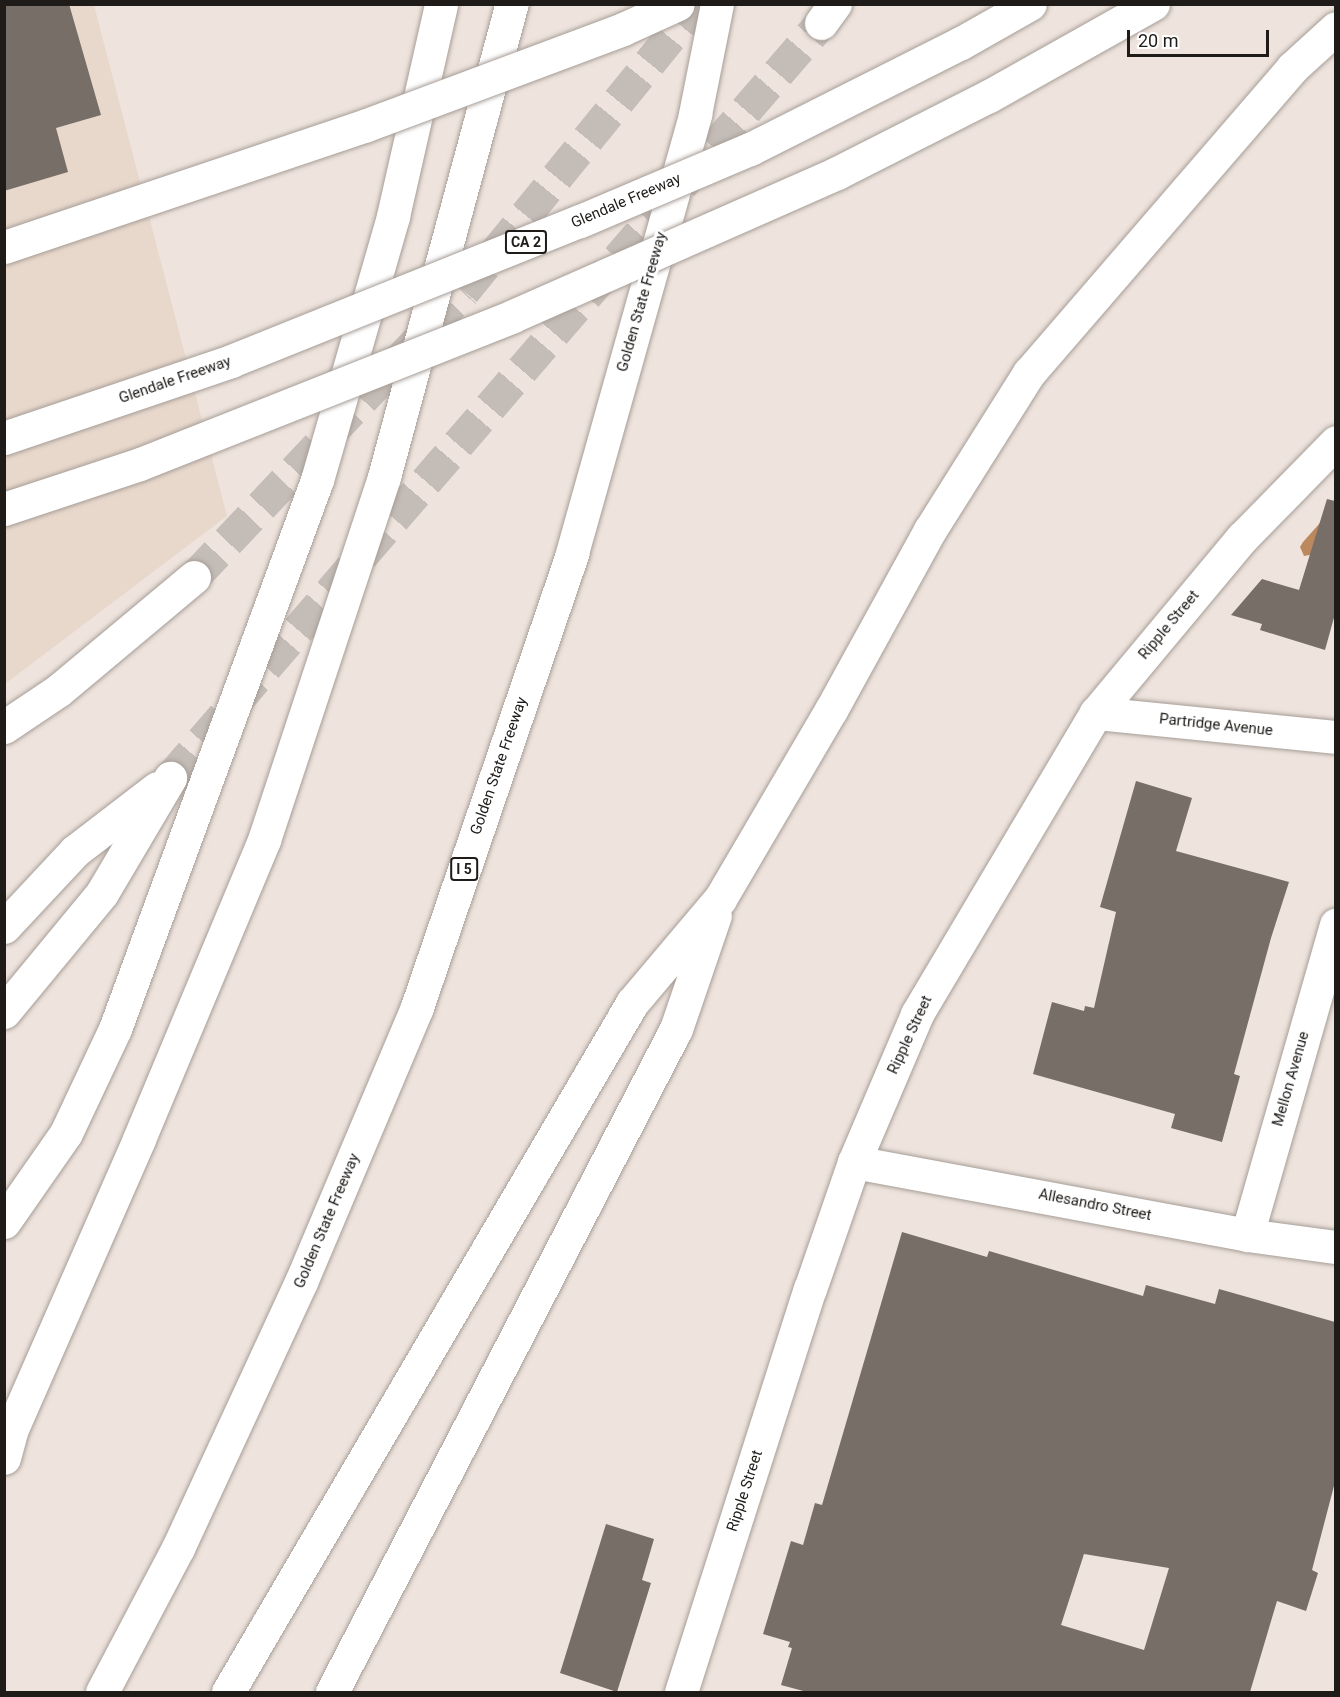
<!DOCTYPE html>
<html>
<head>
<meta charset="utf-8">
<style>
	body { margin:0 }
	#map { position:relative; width:1340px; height:1697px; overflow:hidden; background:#eee4dd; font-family:Roboto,sans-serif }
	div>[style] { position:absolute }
	.built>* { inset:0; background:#e8d8cc }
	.water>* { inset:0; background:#bc885e }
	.building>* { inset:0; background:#766e67 }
	.highway-tunnel>* { height:33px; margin-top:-16.5px; transform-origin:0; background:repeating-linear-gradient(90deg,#c4bcb6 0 33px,transparent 0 49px) }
	.roads { filter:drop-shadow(0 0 2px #a69d97) drop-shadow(0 0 2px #a69d97) }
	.minor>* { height:33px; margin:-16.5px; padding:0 16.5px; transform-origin:16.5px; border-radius:16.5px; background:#fff }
	.highway>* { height:33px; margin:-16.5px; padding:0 16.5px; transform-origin:16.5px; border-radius:16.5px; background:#fff }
	.bridges { filter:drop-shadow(0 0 2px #a69d97) drop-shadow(0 0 2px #a69d97) }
	.highway-bridge>* { height:33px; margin:-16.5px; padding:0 16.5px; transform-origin:16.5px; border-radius:16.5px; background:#fff }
	span { translate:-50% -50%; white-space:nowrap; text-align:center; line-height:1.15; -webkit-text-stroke:6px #fff; paint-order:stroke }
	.shield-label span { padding:2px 4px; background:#fff; border:2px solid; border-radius:4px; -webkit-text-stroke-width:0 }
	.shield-label { font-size:14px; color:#1e1b18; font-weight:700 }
	.street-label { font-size:15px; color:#1e1b18 }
	.frame { position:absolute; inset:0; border:6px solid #1e1b18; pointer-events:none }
	.scale { position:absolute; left:1127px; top:30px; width:142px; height:27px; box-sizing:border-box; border:3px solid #1e1b18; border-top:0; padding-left:8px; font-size:18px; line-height:21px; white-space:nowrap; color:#1e1b18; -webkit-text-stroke:4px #fff; paint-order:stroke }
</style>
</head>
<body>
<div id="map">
	<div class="built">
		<div style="clip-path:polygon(5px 5px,94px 5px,227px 516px,5px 684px)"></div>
	</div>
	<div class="water">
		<div style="clip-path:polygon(1335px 506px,1335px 560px,1321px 553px,1304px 556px,1300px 547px,1303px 542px)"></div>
	</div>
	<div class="building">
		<div style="clip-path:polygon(4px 4px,69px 4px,101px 115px,56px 128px,68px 172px,4px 191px)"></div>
		<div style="clip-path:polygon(1327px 499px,1335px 501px,1335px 614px,1325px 650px,1260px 630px,1262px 624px,1231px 615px,1262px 579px,1299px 590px)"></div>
		<div style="clip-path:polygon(1136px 781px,1192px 798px,1176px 851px,1289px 882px,1271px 938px,1234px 1074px,1240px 1076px,1222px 1142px,1171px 1128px,1175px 1114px,1033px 1074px,1052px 1002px,1084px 1011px,1085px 1006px,1094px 1008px,1116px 912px,1100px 907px)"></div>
		<div style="clip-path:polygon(evenodd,902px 1232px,987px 1257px,989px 1251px,1143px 1296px,1146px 1285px,1215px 1304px,1219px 1289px,1335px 1322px,1335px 1482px,1312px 1570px,1318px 1573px,1306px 1611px,1277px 1601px,1250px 1692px,807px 1692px,781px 1685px,792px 1648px,788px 1647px,790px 1642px,763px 1634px,791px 1541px,803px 1545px,815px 1503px,822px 1505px,902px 1232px,1084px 1554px,1169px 1568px,1144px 1650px,1061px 1625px,1084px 1554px)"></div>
		<div style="clip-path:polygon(606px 1524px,654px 1539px,642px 1580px,651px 1583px,617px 1692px,560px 1673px)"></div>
	</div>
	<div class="highway-tunnel">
		<div style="left:194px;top:577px;width:393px;rotate:-46.6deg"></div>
		<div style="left:464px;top:291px;width:370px;rotate:-50.9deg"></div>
		<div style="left:170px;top:778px;width:997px;rotate:-49.23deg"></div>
	</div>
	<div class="roads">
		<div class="minor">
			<div style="left:1096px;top:713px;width:241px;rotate:5.7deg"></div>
			<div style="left:854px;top:1162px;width:400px;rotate:10.5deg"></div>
			<div style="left:1247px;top:1235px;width:90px;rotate:7.7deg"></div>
			<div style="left:1247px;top:1235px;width:323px;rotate:-74deg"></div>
			<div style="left:681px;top:1692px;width:423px;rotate:-72.3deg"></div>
			<div style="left:810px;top:1289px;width:134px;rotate:-70.9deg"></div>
			<div style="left:854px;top:1162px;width:161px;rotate:-66.9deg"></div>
			<div style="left:917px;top:1014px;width:350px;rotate:-59.3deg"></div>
			<div style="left:1096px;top:713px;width:228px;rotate:-50.2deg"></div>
			<div style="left:1242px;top:538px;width:134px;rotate:-45.6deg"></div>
		</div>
		<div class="highway">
			<div style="left:821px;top:23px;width:24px;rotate:-54deg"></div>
			<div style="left:4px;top:727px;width:66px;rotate:-33.9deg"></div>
			<div style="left:59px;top:690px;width:176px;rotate:-39.9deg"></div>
			<div style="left:4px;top:927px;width:104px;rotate:-46.9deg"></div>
			<div style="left:75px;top:851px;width:103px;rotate:-37.5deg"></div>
			<div style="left:4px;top:1012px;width:154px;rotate:-50.5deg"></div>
			<div style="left:102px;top:893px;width:134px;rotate:-59.4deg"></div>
			<div style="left:4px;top:1222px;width:108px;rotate:-55.1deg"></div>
			<div style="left:66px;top:1133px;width:115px;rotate:-64.8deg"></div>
			<div style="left:115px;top:1029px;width:585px;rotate:-69.8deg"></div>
			<div style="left:317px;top:480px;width:275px;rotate:-73.9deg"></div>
			<div style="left:393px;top:216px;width:217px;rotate:-77.2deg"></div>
			<div style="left:4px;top:1458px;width:28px;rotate:-75deg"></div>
			<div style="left:11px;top:1431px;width:319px;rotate:-66.3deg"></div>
			<div style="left:139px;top:1139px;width:324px;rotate:-67.3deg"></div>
			<div style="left:264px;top:840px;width:382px;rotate:-71.7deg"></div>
			<div style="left:384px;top:477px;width:490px;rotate:-74.9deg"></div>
			<div style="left:102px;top:1692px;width:163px;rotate:-62.2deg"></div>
			<div style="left:178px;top:1548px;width:293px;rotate:-65.2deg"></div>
			<div style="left:301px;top:1282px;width:298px;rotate:-67.1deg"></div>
			<div style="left:417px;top:1007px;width:480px;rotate:-71.1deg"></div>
			<div style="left:572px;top:553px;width:456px;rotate:-74.3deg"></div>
			<div style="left:695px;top:114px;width:112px;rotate:-78.7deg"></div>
			<div style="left:228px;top:1692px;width:799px;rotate:-59.61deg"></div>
			<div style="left:632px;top:1003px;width:136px;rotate:-49.8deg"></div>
			<div style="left:720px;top:899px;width:219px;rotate:-59.6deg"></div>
			<div style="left:831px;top:710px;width:205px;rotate:-61.2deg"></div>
			<div style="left:930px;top:530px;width:186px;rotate:-57.8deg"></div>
			<div style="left:1029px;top:373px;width:403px;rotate:-49.2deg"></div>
			<div style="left:1292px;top:68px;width:59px;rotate:-42.3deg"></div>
			<div style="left:332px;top:1692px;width:747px;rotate:-62.58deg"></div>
			<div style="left:676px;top:1029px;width:120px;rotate:-71.1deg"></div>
		</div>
	</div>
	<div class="bridges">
		<div class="highway-bridge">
			<div style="left:4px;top:247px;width:380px;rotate:-18.6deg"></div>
			<div style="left:364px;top:126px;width:277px;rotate:-20.5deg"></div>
			<div style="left:623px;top:29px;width:60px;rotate:-24.4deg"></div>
			<div style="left:4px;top:438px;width:240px;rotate:-18.7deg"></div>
			<div style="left:231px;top:361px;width:376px;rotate:-21.9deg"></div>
			<div style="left:580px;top:221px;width:185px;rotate:-23deg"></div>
			<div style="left:750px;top:149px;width:236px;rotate:-26.7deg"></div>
			<div style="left:961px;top:43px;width:79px;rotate:-29.5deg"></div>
			<div style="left:4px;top:509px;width:143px;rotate:-18.3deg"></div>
			<div style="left:140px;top:464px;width:401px;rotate:-21.6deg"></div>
			<div style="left:513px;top:316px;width:354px;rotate:-23.8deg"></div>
			<div style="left:837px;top:173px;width:170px;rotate:-26.9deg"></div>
			<div style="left:989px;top:96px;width:188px;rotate:-29.3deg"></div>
		</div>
	</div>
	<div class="shield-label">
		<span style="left:526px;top:242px">CA 2</span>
		<span style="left:464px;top:869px">I 5</span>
	</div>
	<div class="street-label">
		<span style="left:626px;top:201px;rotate:-23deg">Glendale Freeway</span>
		<span style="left:642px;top:302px;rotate:-74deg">Golden State Freeway</span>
		<span style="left:175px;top:380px;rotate:-19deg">Glendale Freeway</span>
		<span style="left:1169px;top:625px;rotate:-50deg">Ripple Street</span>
		<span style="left:1216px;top:725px;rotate:6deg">Partridge Avenue</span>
		<span style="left:499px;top:766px;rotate:-71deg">Golden State Freeway</span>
		<span style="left:910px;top:1035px;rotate:-65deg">Ripple Street</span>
		<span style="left:1291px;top:1079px;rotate:-74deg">Mellon Avenue</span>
		<span style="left:1095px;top:1205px;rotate:11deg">Allesandro Street</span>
		<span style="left:327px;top:1221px;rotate:-67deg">Golden State Freeway</span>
		<span style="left:745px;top:1491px;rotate:-72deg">Ripple Street</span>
	</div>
	<div class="frame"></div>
	<div class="scale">20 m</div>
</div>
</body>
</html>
